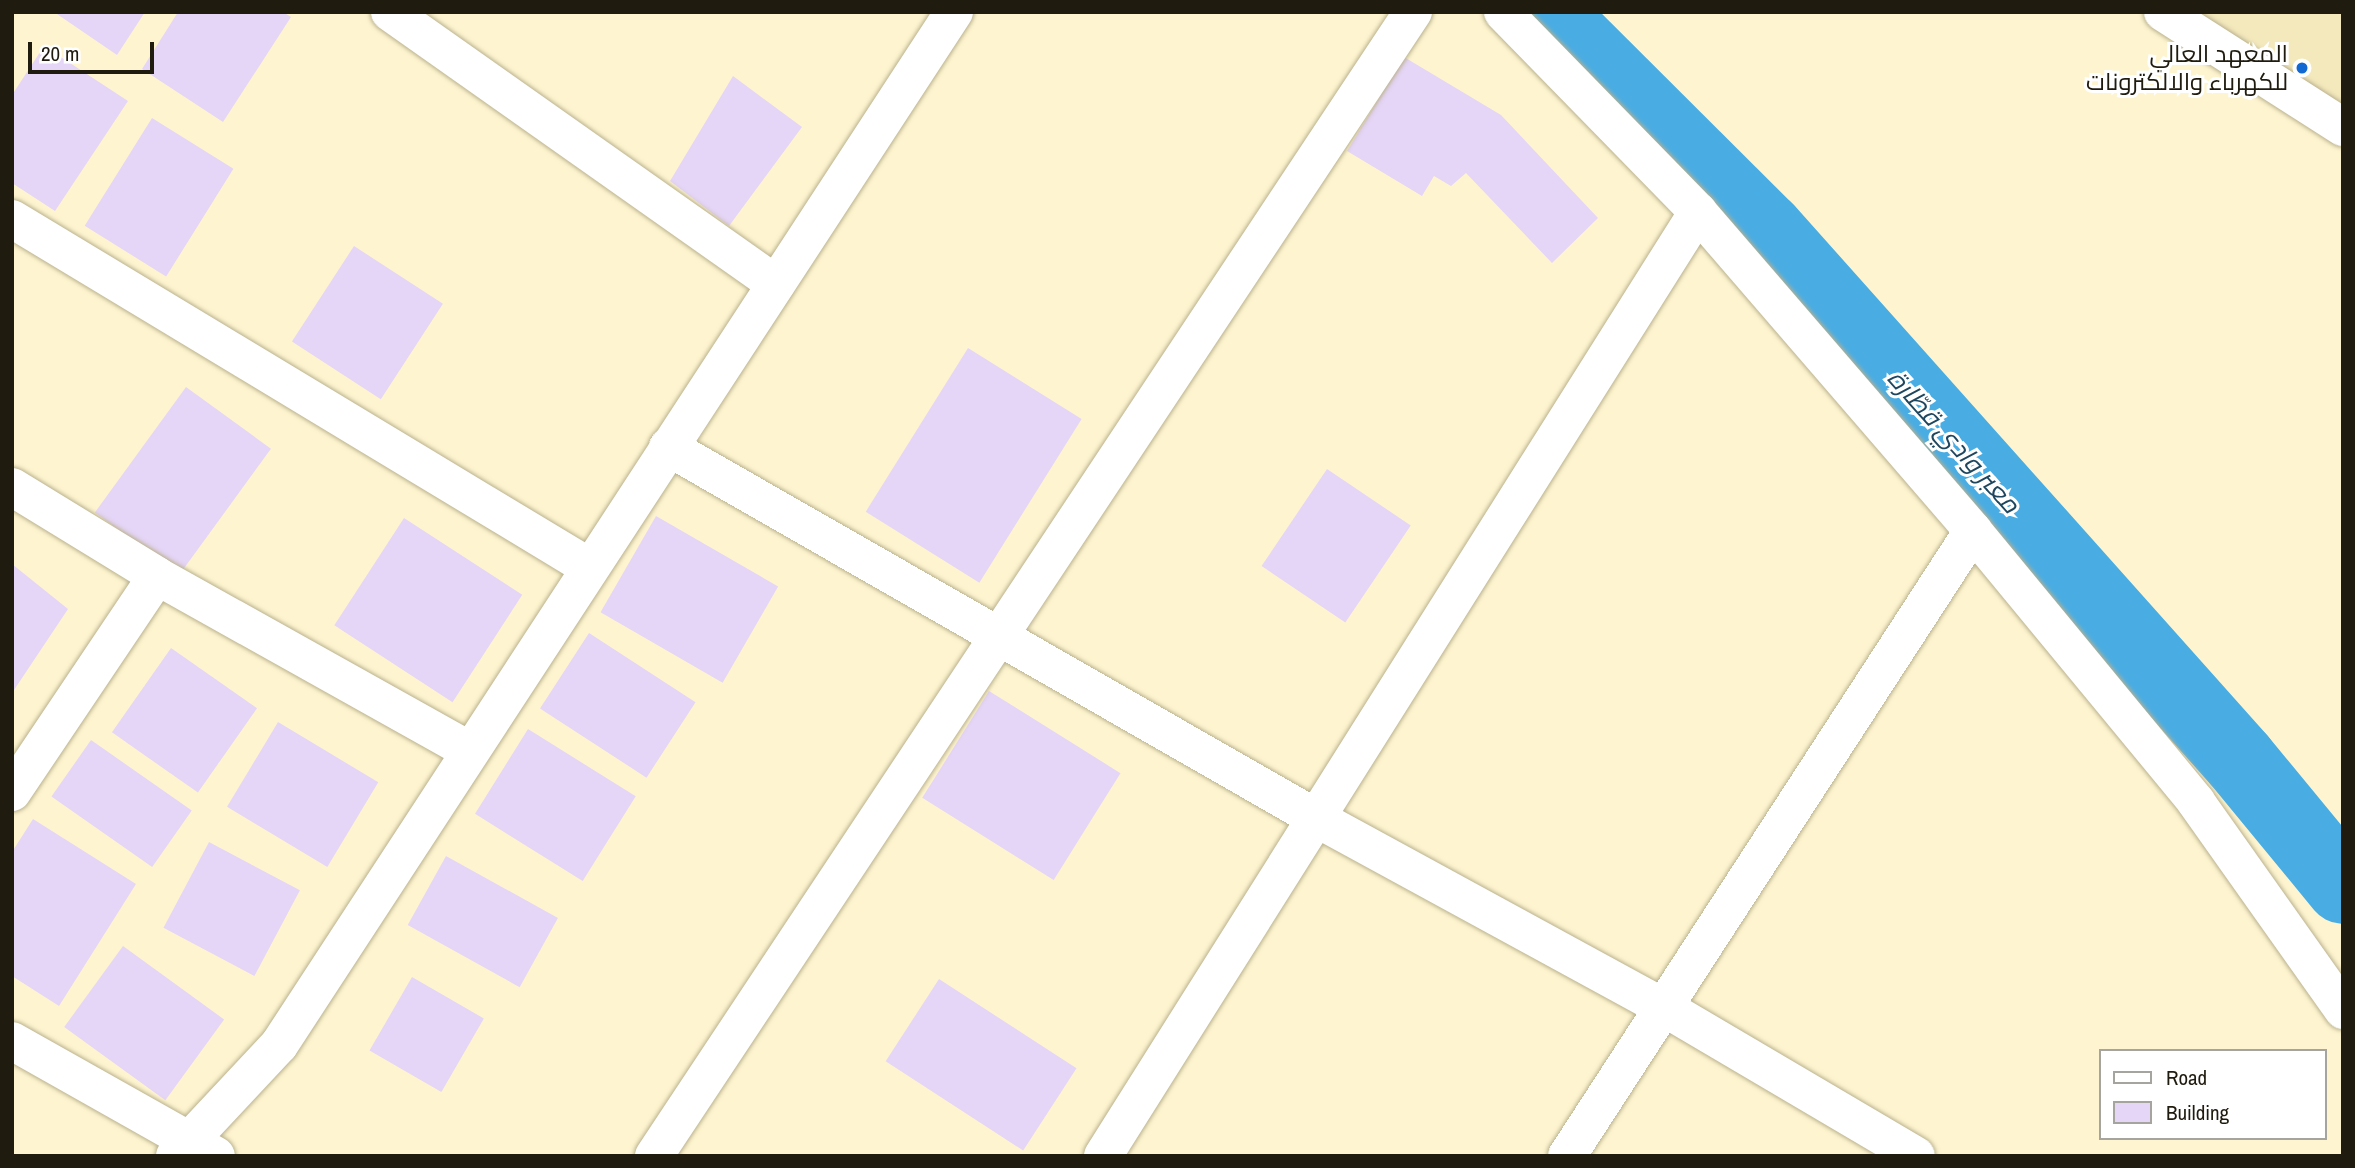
<!DOCTYPE html>
<html>
<head>
<meta charset="utf-8">
<style>
	body { margin:0 }
	#map { position:relative; width:2355px; height:1168px; overflow:hidden; background:#fef5d0; font-family:"Archivo Narrow",Cairo,sans-serif }
	div>[style] { position:absolute }
	.built>* { inset:0; background:#f4e9bd }
	.river>* { height:75px; margin:-37.5px; padding:0 37.5px; transform-origin:37.5px; border-radius:37.5px; background:#49ade4 }
	.building>* { inset:0; background:#e5d5f7; transform-origin:0 0 }
	.roads { filter:drop-shadow(0 0 2px #bab18e) drop-shadow(0 0 2px #bab18e) }
	.minor>* { height:38px; margin:-19px; padding:0 19px; transform-origin:19px; border-radius:19px; background:#fff }
	.dots>* { width:19px; height:19px; translate:-50% -50%; box-sizing:border-box; border:4px solid #fff; border-radius:50% }
	span { translate:-50% -50%; white-space:nowrap; text-align:center; line-height:1.15; -webkit-text-stroke:6px #fff; paint-order:stroke }
	.poi-label { font-size:24px; color:#1f1b0e }
	.right { translate:-100% -50%; text-align:right }
	.water-label { font-size:26px; color:#1e475f; font-style:italic }
	.frame { position:absolute; inset:0; border:14px solid #1f1b0e; pointer-events:none }
	.legend { position:absolute; left:2099px; top:1049px; width:228px; height:91px; box-sizing:border-box; background:#fff; border:2px solid #a5a49f; margin:0; padding:9px 12px; list-style:none; font-size:21px; color:#1f1b0e }
	.legend li { display:flex; align-items:center; gap:14px; height:35px }
	.legend b { width:35px; border:2px solid #a5a49f }
	.scale { position:absolute; left:28px; top:42px; width:126px; height:32px; box-sizing:border-box; border:4px solid #1f1b0e; border-top:0; padding-left:9px; font-size:21px; line-height:24px; white-space:nowrap; color:#1f1b0e; -webkit-text-stroke:5px #fff; paint-order:stroke }
</style>
</head>
<body>
<div id="map">
	<div class="built">
		<div style="clip-path:polygon(2179px 12px,2343px 12px,2343px 123px)"></div>
	</div>
	<div class="river">
		<div style="left:1547px;top:12px;width:309px;rotate:44.9deg"></div>
		<div style="left:1766px;top:230px;width:710px;rotate:48.25deg"></div>
		<div style="left:2239px;top:760px;width:163px;rotate:50.5deg"></div>
	</div>
	<div class="building">
		<div style="clip-path:polygon(54px 12px,145px 12px,117px 55px)"></div>
		<div style="clip-path:polygon(178px 12px,283px 12px,291px 17px,223px 122px,142px 69px)"></div>
		<div style="clip-path:polygon(44px 46px,128px 101px,55px 211px,12px 183px,12px 95px)"></div>
		<div style="clip-path:polygon(1404px 57px,1501px 115px,1598px 218px,1552px 263px,1466px 173px,1451px 186px,1434px 176px,1422px 196px,1347px 151px)"></div>
		<div style="clip-path:polygon(733px 76px,802px 127px,729px 226px,670px 181px)"></div>
		<div style="left:152px;top:118px;width:96px;height:127px;rotate:32deg"></div>
		<div style="left:354px;top:246px;width:106px;height:114px;rotate:33deg"></div>
		<div style="left:968px;top:348px;width:134px;height:193px;rotate:32deg"></div>
		<div style="left:186px;top:387px;width:105px;height:155px;rotate:36deg"></div>
		<div style="left:1327px;top:469px;width:101px;height:117px;rotate:34deg"></div>
		<div style="left:656px;top:516px;width:141px;height:111px;rotate:30deg"></div>
		<div style="left:404px;top:518px;width:141px;height:128px;rotate:33deg"></div>
		<div style="clip-path:polygon(12px 564px,68px 609px,12px 693px)"></div>
		<div style="left:589px;top:633px;width:127px;height:90px;rotate:33deg"></div>
		<div style="left:171px;top:648px;width:105px;height:103px;rotate:35deg"></div>
		<div style="left:989px;top:691px;width:155px;height:126px;rotate:32deg"></div>
		<div style="left:278px;top:722px;width:117px;height:99px;rotate:31deg"></div>
		<div style="left:528px;top:729px;width:127px;height:100px;rotate:32deg"></div>
		<div style="left:91px;top:740px;width:123px;height:69px;rotate:35deg"></div>
		<div style="clip-path:polygon(33px 819px,136px 884px,59px 1006px,12px 976px,12px 852px)"></div>
		<div style="left:209px;top:842px;width:103px;height:97px;rotate:28deg"></div>
		<div style="left:446px;top:856px;width:128px;height:79px;rotate:29deg"></div>
		<div style="left:123px;top:946px;width:125px;height:100px;rotate:36deg"></div>
		<div style="left:412px;top:977px;width:83px;height:85px;rotate:30deg"></div>
		<div style="left:939px;top:979px;width:164px;height:98px;rotate:33deg"></div>
	</div>
	<div class="roads">
		<div class="minor">
			<div style="left:390px;top:12px;width:472px;rotate:35.2deg"></div>
			<div style="left:1503px;top:12px;width:279px;rotate:45.7deg"></div>
			<div style="left:1698px;top:212px;width:421px;rotate:49.2deg"></div>
			<div style="left:1973px;top:531px;width:351px;rotate:50.5deg"></div>
			<div style="left:2196px;top:802px;width:255px;rotate:54.7deg"></div>
			<div style="left:2163px;top:12px;width:214px;rotate:32.6deg"></div>
			<div style="left:12px;top:219px;width:674px;rotate:31.1deg"></div>
			<div style="left:668px;top:447px;width:747px;rotate:29.79deg"></div>
			<div style="left:1316px;top:818px;width:397px;rotate:28.6deg"></div>
			<div style="left:1665px;top:1008px;width:291px;rotate:30.5deg"></div>
			<div style="left:12px;top:487px;width:170px;rotate:31.5deg"></div>
			<div style="left:157px;top:576px;width:359px;rotate:29.2deg"></div>
			<div style="left:12px;top:792px;width:260px;rotate:-56.1deg"></div>
			<div style="left:12px;top:1041px;width:234px;rotate:29.4deg"></div>
			<div style="left:175px;top:1156px;width:152px;rotate:-46.9deg"></div>
			<div style="left:279px;top:1045px;width:1234px;rotate:-56.84deg"></div>
			<div style="left:654px;top:1156px;width:1373px;rotate:-56.44deg"></div>
			<div style="left:1103px;top:1156px;width:1116px;rotate:-57.78deg"></div>
			<div style="left:1567px;top:1156px;width:745px;rotate:-56.99deg"></div>
		</div>
	</div>
	<div class="dots">
		<div style="left:2302px;top:68px;background:#1368d2"></div>
	</div>
	<div class="poi-label">
		<span class="right" style="left:2288px;top:68px">المعهد العالي<br>للكهرباء والالكترونات</span>
	</div>
	<div class="water-label">
		<span style="left:1954px;top:441px;rotate:48deg">معبر وادي قطّارة</span>
	</div>
	<div class="frame"></div>
	<ul class="legend">
	<li><b style="height:9px;background:#fff"></b>Road</li>
	<li><b style="height:19px;background:#e5d5f7"></b>Building</li>
	</ul>
	<div class="scale">20 m</div>
</div>
</body>
</html>
